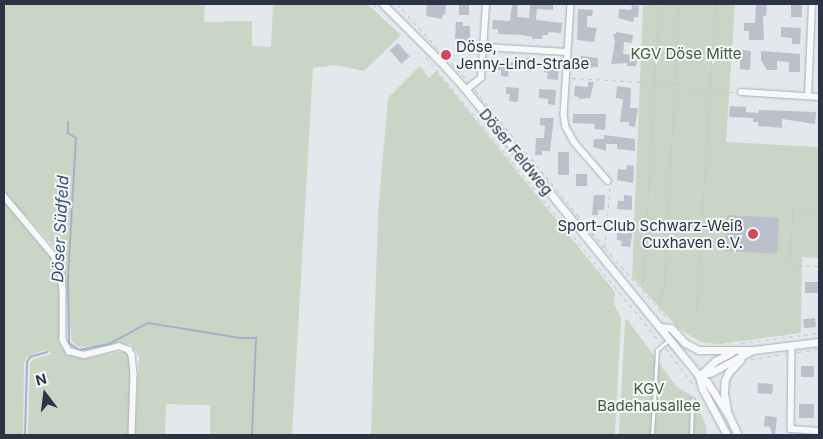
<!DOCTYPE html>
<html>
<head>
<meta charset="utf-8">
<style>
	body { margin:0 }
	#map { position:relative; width:823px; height:439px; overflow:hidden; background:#e4e7ec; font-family:Inter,sans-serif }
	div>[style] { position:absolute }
	.green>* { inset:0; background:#c9d6c5 }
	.stream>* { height:2px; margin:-1px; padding:0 1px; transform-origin:1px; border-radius:1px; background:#9fb4cc }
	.building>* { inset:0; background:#bbc0ca; transform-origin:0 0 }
	.path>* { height:1px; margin-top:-0.5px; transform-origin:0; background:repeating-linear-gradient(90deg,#c2c5cb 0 4px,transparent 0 8px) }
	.roads { filter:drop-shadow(0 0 1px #a9aeb7) drop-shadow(0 0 1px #a9aeb7) }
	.service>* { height:2.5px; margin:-1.25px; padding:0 1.25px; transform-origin:1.25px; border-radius:1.25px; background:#f7f8fa }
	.minor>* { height:5.5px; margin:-2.75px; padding:0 2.75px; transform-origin:2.75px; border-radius:2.75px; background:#f7f8fa }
	.tertiary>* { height:7px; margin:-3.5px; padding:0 3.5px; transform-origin:3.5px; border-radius:3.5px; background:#f7f8fa }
	.dots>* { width:14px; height:14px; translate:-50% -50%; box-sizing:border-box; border:2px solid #f4f6f9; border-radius:50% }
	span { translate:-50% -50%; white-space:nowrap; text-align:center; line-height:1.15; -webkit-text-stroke:4px #f4f6f9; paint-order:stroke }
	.poi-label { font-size:15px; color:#2b3445 }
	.left { translate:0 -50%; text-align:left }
	.right { translate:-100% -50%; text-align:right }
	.park-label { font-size:15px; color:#3f6138 }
	.street-label { font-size:15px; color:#2b3445 }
	.water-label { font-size:16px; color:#34527a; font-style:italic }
	.frame { position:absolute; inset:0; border:5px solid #2b3445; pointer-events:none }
	.north { position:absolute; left:20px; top:369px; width:50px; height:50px; -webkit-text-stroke:4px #f4f6f9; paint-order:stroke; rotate:345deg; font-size:14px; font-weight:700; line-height:20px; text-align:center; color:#2b3445 }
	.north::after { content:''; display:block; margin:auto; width:18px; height:22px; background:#2b3445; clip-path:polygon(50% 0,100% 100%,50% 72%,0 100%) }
</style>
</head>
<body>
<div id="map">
	<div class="green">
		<div style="clip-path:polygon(4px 4px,205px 4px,204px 22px,252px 21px,252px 46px,271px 47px,273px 4px,367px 4px,401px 35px,364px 71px,335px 65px,313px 68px,292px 435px,210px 435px,210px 405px,166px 404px,165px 435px,135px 435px,139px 356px,131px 344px,79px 347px,72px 342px,61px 254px,4px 193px)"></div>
		<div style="clip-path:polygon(643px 4px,735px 4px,726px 142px,819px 147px,819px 258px,802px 257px,801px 333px,719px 344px,700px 342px,678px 328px,632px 277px)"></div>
		<div style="clip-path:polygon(420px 66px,429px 78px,436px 71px,615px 292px,614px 304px,621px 318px,615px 435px,371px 435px,378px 213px,388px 98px)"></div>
		<div style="clip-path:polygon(4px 200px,47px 250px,57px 270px,61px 290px,60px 341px,63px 349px,73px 356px,87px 358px,124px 351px,131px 358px,130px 435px,28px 435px,30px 363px,34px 359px,52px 354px,46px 350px,28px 356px,24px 362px,23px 435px,4px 435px)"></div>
		<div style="clip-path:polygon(627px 319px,676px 386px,695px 398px,706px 426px,707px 435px,619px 435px,625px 321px)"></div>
	</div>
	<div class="stream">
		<div style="left:68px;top:122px;width:11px;rotate:90deg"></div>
		<div style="left:68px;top:133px;width:9px;rotate:32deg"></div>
		<div style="left:76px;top:138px;width:138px;rotate:93.3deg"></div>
		<div style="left:68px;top:276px;width:67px;rotate:89.1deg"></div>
		<div style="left:69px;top:343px;width:12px;rotate:35deg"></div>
		<div style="left:79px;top:350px;width:31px;rotate:-11deg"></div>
		<div style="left:109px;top:344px;width:44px;rotate:-28.3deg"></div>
		<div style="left:148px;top:323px;width:94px;rotate:9.2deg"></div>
		<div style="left:241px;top:338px;width:15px"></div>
		<div style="left:256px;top:338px;width:97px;rotate:92.4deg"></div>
		<div style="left:25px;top:435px;width:73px;rotate:-88.4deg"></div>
		<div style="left:27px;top:362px;width:6px;rotate:-59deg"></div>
		<div style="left:30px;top:357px;width:18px;rotate:-16deg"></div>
	</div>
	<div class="building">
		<div style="clip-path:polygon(427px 4px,446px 5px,445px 15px,443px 14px,442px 19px,426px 16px)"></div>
		<div style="left:459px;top:4px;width:10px;height:11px"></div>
		<div style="clip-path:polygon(512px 4px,518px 4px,517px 17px,529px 18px,530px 4px,553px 4px,553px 10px,537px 9px,536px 20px,562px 23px,561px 33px,548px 32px,548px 35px,543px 35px,542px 39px,532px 39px,532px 37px,522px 35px,498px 34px,498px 29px,492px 29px,493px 20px,510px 21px)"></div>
		<div style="clip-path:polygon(756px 4px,767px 4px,766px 16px,763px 16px,764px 40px,749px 40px,749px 31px,744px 31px,744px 23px,755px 23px)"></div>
		<div style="left:791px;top:4px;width:11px;height:13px"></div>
		<div style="clip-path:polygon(632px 5px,639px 6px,638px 17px,634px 17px,633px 22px,618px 18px,619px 9px,631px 10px)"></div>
		<div style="clip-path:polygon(578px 9px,593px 10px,592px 16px,587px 16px,587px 27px,597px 28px,594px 42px,577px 40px)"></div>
		<div style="clip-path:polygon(456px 22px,463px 22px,463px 26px,470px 26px,470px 43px,461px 43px,462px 39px,455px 39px)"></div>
		<div style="clip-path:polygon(781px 27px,801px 28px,800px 44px,792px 44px,792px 38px,781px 37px)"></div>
		<div style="clip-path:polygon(616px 32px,633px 35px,632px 43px,624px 42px,623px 54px,633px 55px,633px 51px,639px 52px,636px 66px,627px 66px,627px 63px,611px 64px,615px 42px,613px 34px,616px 34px)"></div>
		<div style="left:398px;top:43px;width:18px;height:11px;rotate:49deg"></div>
		<div style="clip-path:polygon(736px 49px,751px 51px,750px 70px,740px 69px,740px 59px,735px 59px)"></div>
		<div style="clip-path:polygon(761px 51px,800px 54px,800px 72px,789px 72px,789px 62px,777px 61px,777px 70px,767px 70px,761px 60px)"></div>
		<div style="clip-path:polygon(581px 56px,598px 58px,598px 67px,580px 68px)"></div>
		<div style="clip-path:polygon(518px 58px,531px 58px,530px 71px,509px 70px,508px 77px,501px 76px,501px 70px,495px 70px,495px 62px,518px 63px)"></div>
		<div style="clip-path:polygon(544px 63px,559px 64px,558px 80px,547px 79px,548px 73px,544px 72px)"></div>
		<div style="clip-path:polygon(588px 82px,594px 82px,590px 98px,579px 99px,579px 97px,574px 96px,575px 86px,588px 87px)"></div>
		<div style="clip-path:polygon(617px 86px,631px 88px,630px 108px,638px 108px,635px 127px,629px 126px,629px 122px,620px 122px,623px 99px,616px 98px)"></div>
		<div style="clip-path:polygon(506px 87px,519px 88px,518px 102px,509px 101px,510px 94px,506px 94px)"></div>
		<div style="clip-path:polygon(539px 89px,556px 90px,555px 105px,548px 104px,548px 99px,539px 98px)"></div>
		<div style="clip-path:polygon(730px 106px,746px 107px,746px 112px,758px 113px,759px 110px,816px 112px,815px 124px,782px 119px,782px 128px,758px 126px,758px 122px,753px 122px,753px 118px,729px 117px)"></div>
		<div style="clip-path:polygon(573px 114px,606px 114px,605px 130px,594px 129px,595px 124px,573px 123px)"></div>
		<div style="clip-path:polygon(540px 118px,554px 118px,550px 151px,542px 151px,542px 155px,535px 155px,536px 138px,544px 138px,545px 126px,540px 125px)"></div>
		<div style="clip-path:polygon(604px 135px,635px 139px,635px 151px,617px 149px,617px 144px,606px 144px,606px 151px,593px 147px,594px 139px,604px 139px)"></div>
		<div style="left:558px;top:152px;width:11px;height:23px"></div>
		<div style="clip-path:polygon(627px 165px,634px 166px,633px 183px,617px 180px,618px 169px,626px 170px)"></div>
		<div style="left:576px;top:174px;width:11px;height:12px"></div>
		<div style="clip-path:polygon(594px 195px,605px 195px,604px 210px,598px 210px,598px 215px,592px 215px)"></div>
		<div style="clip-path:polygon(624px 195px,632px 196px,632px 210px,617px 209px,618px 201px,624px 201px)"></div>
		<div style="left:727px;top:215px;width:52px;height:36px;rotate:3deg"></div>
		<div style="clip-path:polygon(627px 229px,633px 230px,630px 247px,621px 246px,622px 241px,617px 240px,617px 233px,627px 234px)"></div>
		<div style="left:805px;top:282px;width:14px;height:11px"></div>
		<div style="left:815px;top:318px;width:9px;height:12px;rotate:84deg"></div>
		<div style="left:801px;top:366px;width:13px;height:11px"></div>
		<div style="left:758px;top:383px;width:15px;height:10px;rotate:4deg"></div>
		<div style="left:799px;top:404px;width:15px;height:14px"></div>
		<div style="clip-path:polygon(765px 416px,777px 417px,775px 435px,772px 435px,770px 427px,764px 426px)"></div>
	</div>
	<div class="path">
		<div style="left:373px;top:4px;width:6px;rotate:45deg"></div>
		<div style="left:397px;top:4px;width:105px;rotate:47.3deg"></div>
		<div style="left:426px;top:57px;width:369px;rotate:50.6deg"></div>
		<div style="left:572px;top:78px;width:107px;rotate:3.2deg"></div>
		<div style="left:679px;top:84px;width:13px;rotate:32deg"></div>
		<div style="left:690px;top:91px;width:45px;rotate:1.3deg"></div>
		<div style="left:475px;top:90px;width:205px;rotate:50.6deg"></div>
		<div style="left:605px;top:248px;width:96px;rotate:48.4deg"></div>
		<div style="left:819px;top:212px;width:26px;rotate:-176deg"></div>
		<div style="left:793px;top:210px;width:55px;rotate:93.1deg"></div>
		<div style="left:790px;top:265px;width:29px;rotate:2deg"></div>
		<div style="left:605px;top:247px;width:61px;rotate:-85.3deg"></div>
		<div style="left:643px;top:290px;width:286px;rotate:-86.8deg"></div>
		<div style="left:659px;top:308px;width:13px;rotate:-81deg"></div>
		<div style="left:661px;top:295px;width:4px;rotate:-34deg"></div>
		<div style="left:664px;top:293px;width:289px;rotate:-87deg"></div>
		<div style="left:696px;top:319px;width:316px;rotate:-86.4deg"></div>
		<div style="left:741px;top:343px;width:79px;rotate:-7.3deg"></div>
		<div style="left:666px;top:348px;width:49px;rotate:53.4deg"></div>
		<div style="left:798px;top:352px;width:21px;rotate:-8deg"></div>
		<div style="left:751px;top:359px;width:36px;rotate:-9deg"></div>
	</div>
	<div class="roads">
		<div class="service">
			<div style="left:652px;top:435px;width:85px;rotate:-86.6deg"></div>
			<div style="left:657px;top:350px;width:16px;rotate:-40deg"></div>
			<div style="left:691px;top:435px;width:35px;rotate:-88deg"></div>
		</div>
		<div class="minor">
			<div style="left:571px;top:4px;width:111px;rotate:93.6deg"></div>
			<div style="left:564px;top:115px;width:12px;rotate:81deg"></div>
			<div style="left:566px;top:127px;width:18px;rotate:61deg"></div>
			<div style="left:575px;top:143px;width:50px;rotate:49deg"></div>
			<div style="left:483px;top:47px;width:84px;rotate:3.4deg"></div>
			<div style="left:466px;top:90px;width:19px;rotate:-39deg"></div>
			<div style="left:481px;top:78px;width:74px;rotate:-86.1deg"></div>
			<div style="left:741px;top:92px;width:78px;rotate:3.7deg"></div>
			<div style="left:808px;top:96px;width:92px;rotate:-87.5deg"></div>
			<div style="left:4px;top:196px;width:80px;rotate:50.1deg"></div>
			<div style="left:55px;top:257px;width:18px;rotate:71deg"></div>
			<div style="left:61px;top:274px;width:16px;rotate:83deg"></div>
			<div style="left:63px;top:290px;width:50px;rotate:90deg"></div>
			<div style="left:63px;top:340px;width:13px;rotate:61deg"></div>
			<div style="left:69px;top:351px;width:16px;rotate:15deg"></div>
			<div style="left:84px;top:355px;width:36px;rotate:-14deg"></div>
			<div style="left:119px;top:346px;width:11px;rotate:22deg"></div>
			<div style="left:129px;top:350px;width:6px;rotate:59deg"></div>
			<div style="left:132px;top:355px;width:19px;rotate:84deg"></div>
			<div style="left:134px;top:374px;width:61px;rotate:91.9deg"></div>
			<div style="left:792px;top:346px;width:83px;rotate:90.7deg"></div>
			<div style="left:791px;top:429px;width:28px;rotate:4deg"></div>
		</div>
		<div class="tertiary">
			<div style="left:383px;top:4px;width:81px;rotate:45deg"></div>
			<div style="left:440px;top:61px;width:39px;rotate:48deg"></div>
			<div style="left:466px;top:90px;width:369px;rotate:50.8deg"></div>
			<div style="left:699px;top:376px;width:10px;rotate:37deg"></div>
			<div style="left:707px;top:382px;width:38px;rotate:57deg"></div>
			<div style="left:728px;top:414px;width:23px;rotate:65deg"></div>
			<div style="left:661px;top:327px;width:10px;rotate:6deg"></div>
			<div style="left:671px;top:328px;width:21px;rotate:47deg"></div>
			<div style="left:685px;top:343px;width:16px;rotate:27deg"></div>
			<div style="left:699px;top:350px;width:53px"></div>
			<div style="left:699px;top:376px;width:14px;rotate:-17deg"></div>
			<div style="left:712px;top:372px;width:47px;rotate:-28.2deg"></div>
			<div style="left:753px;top:350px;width:66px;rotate:-6.9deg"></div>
			<div style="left:699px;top:376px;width:12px;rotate:76deg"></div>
			<div style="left:702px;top:388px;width:53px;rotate:62deg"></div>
			<div style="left:699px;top:376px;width:22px;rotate:-43deg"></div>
			<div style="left:715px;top:361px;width:19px;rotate:-28deg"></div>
			<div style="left:727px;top:409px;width:16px;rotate:-101deg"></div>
			<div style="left:724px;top:393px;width:13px;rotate:-86deg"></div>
			<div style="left:725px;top:380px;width:8px;rotate:-67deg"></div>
			<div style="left:728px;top:373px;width:18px;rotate:-47deg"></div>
		</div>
	</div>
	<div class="dots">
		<div style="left:446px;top:55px;background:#d1495b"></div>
		<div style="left:753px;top:234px;background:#d1495b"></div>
	</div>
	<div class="poi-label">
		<span class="left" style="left:456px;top:55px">Döse,<br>Jenny-Lind-Straße</span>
		<span class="right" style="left:743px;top:234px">Sport-Club Schwarz-Weiß<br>Cuxhaven e.V.</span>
	</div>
	<div class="park-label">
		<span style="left:686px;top:54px">KGV Döse Mitte</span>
		<span style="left:649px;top:397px">KGV<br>Badehausallee</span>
	</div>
	<div class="street-label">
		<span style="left:516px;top:152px;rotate:51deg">Döser Feldweg</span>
	</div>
	<div class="water-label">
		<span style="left:60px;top:229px;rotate:-87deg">Döser Südfeld</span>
	</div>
	<div class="frame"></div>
	<div class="north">N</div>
</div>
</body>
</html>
